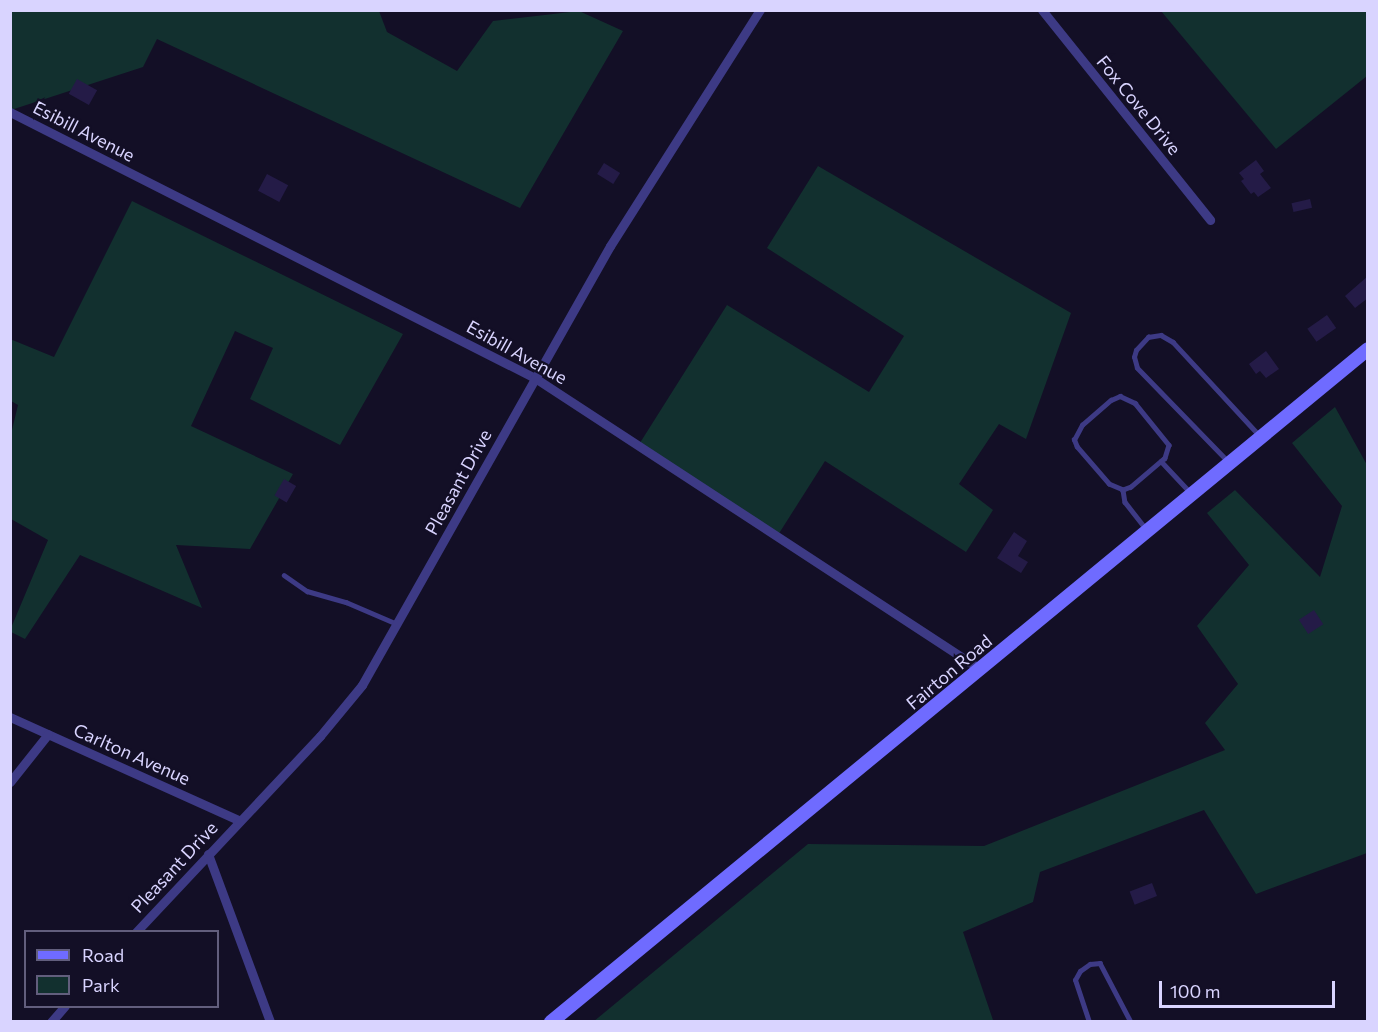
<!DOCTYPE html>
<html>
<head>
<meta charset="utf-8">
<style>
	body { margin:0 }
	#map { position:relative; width:1378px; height:1032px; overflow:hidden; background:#130f26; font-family:Commissioner,sans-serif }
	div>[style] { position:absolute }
	.green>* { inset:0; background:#12302f }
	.building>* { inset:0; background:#241b47; transform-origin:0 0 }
	.service>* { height:4.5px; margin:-2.25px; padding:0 2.25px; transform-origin:2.25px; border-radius:2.25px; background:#3d3a85 }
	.minor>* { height:9px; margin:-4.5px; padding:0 4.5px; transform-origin:4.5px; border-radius:4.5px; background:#3d3a85 }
	.secondary>* { height:14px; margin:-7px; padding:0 7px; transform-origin:7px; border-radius:7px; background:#6f6bff }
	span { translate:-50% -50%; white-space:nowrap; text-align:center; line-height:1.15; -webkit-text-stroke:4.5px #130f26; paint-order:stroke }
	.street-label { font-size:18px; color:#d9d4ff }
	.frame { position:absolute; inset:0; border:12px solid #d9d4ff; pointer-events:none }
	.legend { position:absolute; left:24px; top:930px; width:195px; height:78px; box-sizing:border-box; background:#130f26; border:2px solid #625e7d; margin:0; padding:8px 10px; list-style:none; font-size:18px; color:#d9d4ff }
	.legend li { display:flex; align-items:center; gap:12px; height:30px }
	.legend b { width:30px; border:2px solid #625e7d }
	.scale { position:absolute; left:1159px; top:981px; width:176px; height:27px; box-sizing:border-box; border:3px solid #d9d4ff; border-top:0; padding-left:8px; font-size:18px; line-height:21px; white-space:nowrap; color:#d9d4ff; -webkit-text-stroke:4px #130f26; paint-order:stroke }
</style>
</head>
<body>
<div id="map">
	<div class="green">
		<div style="clip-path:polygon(11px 11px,379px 11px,387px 32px,457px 71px,493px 21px,579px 11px,623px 31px,520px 208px,157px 39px,143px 67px,11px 110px)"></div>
		<div style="clip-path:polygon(1161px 11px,1367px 11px,1367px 76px,1276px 149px)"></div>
		<div style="clip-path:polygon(818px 166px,1071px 313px,1026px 439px,999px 424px,959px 484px,993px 510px,966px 552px,825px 461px,778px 535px,638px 446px,727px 305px,869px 392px,904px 336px,767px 248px)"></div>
		<div style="clip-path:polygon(132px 201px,403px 334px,340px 445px,250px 399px,273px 348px,235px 331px,191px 426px,293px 474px,250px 549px,176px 545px,202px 608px,80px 555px,25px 639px,11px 632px,11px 628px,48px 540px,11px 519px,11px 434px,18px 405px,11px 401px,10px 339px,54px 357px)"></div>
		<div style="clip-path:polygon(1335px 407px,1367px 465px,1367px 853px,1256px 894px,1204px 810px,1040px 872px,1033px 902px,963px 932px,993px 1020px,988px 1021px,593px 1022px,808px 844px,984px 846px,1225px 750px,1205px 723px,1238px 684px,1197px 626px,1249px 565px,1207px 513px,1235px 490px,1320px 577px,1342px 506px,1292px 443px)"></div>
	</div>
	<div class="building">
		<div style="left:77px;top:79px;width:23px;height:17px;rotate:29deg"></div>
		<div style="clip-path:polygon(1256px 160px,1264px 171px,1260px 174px,1271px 188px,1258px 197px,1254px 192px,1251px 194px,1241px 181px,1244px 179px,1239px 173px)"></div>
		<div style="left:604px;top:163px;width:19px;height:13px;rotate:32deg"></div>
		<div style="left:267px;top:174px;width:24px;height:19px;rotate:28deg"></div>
		<div style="left:1310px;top:199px;width:9px;height:19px;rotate:77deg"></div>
		<div style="clip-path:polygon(1368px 276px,1368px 298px,1355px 308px,1345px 296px)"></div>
		<div style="left:1327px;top:315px;width:16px;height:24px;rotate:55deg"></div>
		<div style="clip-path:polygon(1266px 351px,1279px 369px,1266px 378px,1260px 371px,1256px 374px,1249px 364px)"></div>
		<div style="left:284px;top:479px;width:14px;height:19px;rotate:30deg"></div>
		<div style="clip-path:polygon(1014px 532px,1027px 541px,1018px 556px,1028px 562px,1021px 573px,997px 558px)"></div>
		<div style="left:1314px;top:610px;width:17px;height:18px;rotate:57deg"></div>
		<div style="left:1152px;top:883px;width:14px;height:24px;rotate:69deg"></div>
	</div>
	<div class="service">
		<div style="left:1120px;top:396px;width:17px;rotate:25deg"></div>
		<div style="left:1135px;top:403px;width:54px;rotate:51deg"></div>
		<div style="left:1169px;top:445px;width:14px;rotate:107deg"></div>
		<div style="left:1165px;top:458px;width:45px;rotate:139.5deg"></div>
		<div style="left:1131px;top:487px;width:9px;rotate:159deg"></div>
		<div style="left:1123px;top:490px;width:15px;rotate:-157deg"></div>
		<div style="left:1109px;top:484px;width:49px;rotate:-130.9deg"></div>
		<div style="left:1077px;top:447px;width:8px;rotate:-113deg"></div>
		<div style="left:1074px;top:440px;width:17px;rotate:-62deg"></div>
		<div style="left:1082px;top:425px;width:38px;rotate:-41deg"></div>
		<div style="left:1111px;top:400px;width:10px;rotate:-24deg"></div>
		<div style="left:1161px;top:461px;width:42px;rotate:46.9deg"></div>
		<div style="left:1229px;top:463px;width:132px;rotate:-134.1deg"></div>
		<div style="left:1137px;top:368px;width:11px;rotate:-105deg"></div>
		<div style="left:1134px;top:357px;width:7px;rotate:-74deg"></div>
		<div style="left:1136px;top:350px;width:18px;rotate:-47deg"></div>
		<div style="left:1148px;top:337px;width:13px;rotate:-9deg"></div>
		<div style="left:1161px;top:335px;width:14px;rotate:30deg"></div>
		<div style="left:1173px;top:342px;width:128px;rotate:47.2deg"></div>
		<div style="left:1123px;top:490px;width:12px;rotate:81deg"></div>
		<div style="left:1125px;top:502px;width:33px;rotate:52deg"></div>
		<div style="left:284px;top:575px;width:28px;rotate:35deg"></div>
		<div style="left:307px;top:591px;width:41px;rotate:15.8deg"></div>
		<div style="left:346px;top:602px;width:56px;rotate:23.3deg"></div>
		<div style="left:1089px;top:1022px;width:44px;rotate:-108.4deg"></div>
		<div style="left:1075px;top:980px;width:10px;rotate:-61deg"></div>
		<div style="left:1080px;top:971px;width:12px;rotate:-35deg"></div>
		<div style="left:1090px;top:964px;width:10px;rotate:-6deg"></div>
		<div style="left:1100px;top:963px;width:67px;rotate:62.3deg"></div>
	</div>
	<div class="minor">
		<div style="left:1042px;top:10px;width:269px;rotate:51.3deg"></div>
		<div style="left:10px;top:112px;width:589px;rotate:26.87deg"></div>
		<div style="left:535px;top:378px;width:532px;rotate:33.18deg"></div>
		<div style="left:10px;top:717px;width:252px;rotate:24.3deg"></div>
		<div style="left:10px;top:782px;width:61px;rotate:-51.6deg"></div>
		<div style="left:208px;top:854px;width:179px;rotate:69.7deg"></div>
		<div style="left:136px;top:932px;width:269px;rotate:-46.8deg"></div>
		<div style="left:320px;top:736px;width:66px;rotate:-50.5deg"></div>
		<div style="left:362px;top:685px;width:504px;rotate:-60.54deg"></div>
		<div style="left:610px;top:246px;width:280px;rotate:-57.6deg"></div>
		<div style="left:51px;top:1022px;width:21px;rotate:-49deg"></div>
	</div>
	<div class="secondary">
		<div style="left:551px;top:1022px;width:1058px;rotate:-39.48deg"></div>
	</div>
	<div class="street-label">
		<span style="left:1139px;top:105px;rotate:51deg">Fox Cove Drive</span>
		<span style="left:84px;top:131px;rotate:27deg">Esibill Avenue</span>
		<span style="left:517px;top:352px;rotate:29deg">Esibill Avenue</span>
		<span style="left:458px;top:482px;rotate:-61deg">Pleasant Drive</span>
		<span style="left:949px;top:672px;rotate:-40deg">Fairton Road</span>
		<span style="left:132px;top:754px;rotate:24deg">Carlton Avenue</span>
		<span style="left:174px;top:867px;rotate:-47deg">Pleasant Drive</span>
	</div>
	<div class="frame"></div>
	<ul class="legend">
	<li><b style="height:8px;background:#6f6bff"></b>Road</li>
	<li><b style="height:16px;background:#12302f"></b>Park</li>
	</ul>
	<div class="scale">100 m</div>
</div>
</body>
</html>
